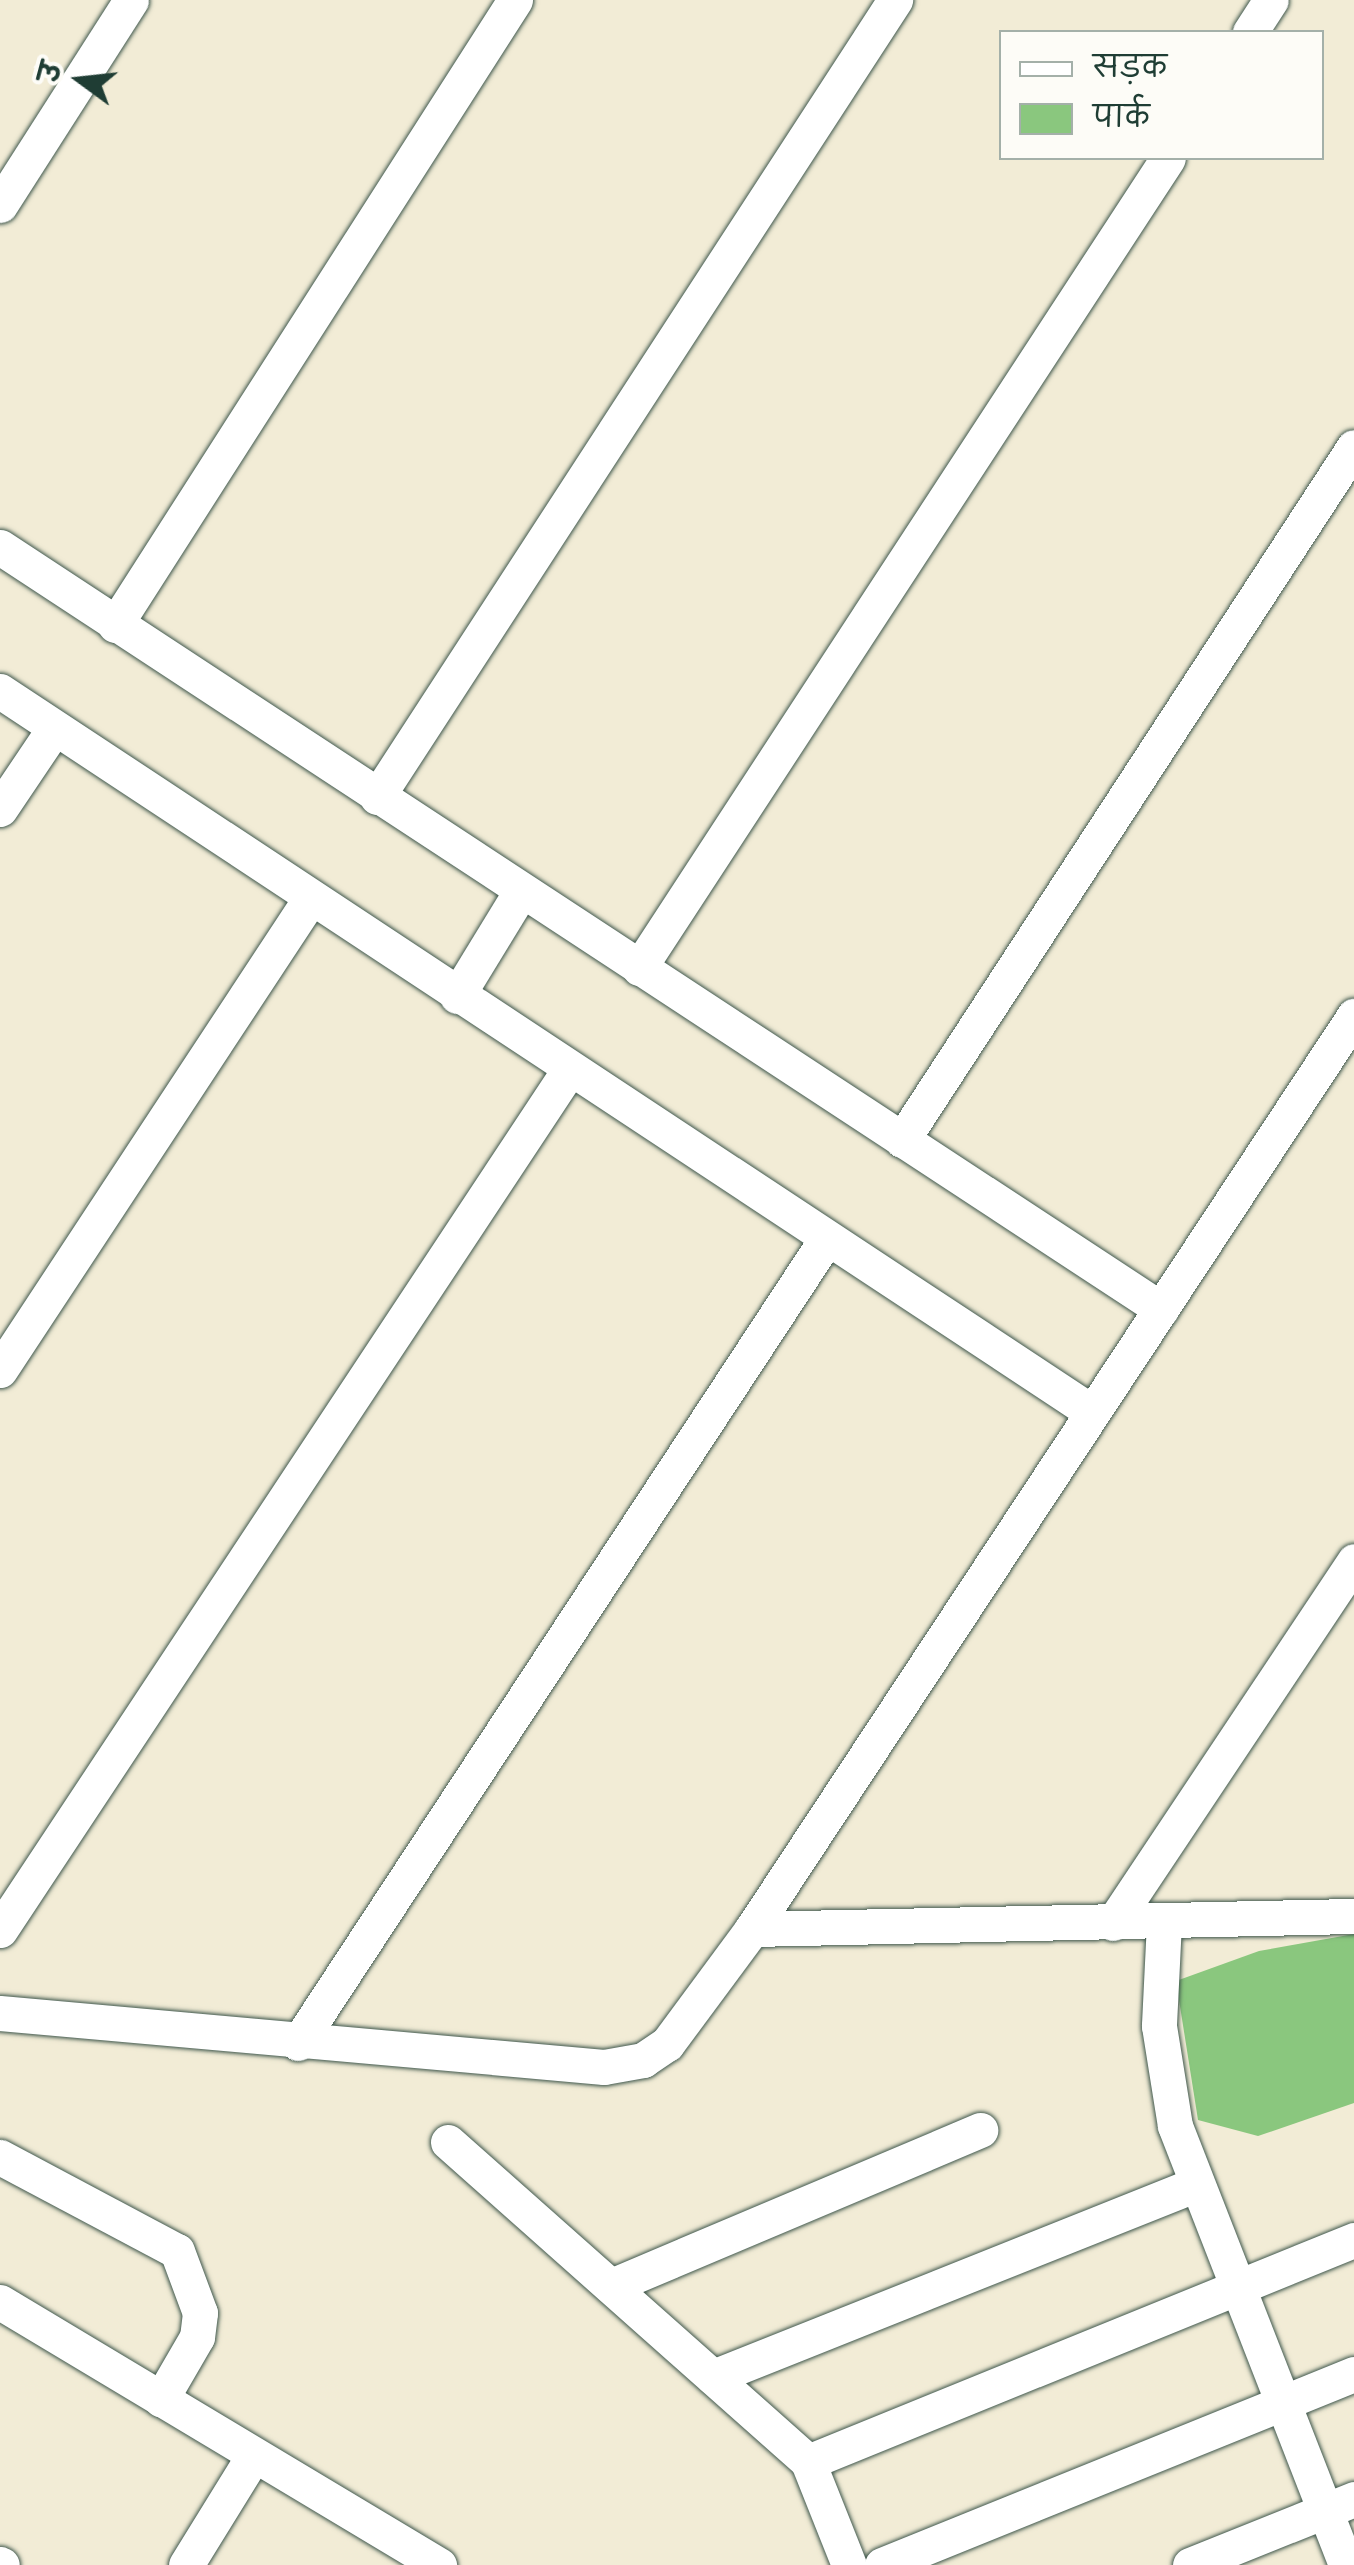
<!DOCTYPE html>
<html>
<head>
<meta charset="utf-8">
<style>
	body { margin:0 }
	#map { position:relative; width:1354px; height:2565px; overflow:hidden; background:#f2ecd6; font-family:Sriracha,"Playpen Sans Deva",sans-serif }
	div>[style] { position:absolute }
	.green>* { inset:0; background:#8ac77e }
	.roads { filter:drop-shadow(0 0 2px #3f574c) drop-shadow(0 0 2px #3f574c) }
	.street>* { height:35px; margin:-17.5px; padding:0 17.5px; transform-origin:17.5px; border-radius:17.5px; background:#fff }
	span { translate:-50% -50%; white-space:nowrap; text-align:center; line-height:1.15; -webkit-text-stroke:10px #fdfcf7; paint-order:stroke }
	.legend { position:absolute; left:999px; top:30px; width:325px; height:130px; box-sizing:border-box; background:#fdfcf7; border:2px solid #a4b0a9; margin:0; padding:12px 18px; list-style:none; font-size:30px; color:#1f3d34 }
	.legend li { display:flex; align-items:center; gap:20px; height:50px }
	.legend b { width:50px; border:2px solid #a4b0a9 }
	.north { position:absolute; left:30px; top:30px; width:100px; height:100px; -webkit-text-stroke:8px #fdfcf7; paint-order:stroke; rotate:285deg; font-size:28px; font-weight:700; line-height:40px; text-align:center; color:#1f3d34 }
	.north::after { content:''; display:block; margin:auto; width:35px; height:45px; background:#1f3d34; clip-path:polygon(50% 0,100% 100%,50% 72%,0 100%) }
</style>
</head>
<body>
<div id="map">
	<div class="green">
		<div style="clip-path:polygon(1354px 1934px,1354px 2103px,1258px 2136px,1198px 2120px,1176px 1981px,1259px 1951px)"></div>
	</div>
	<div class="roads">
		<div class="street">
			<div style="left:1250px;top:32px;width:38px;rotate:-57deg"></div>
			<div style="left:0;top:205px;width:243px;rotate:-57.4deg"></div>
			<div style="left:0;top:547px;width:1389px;rotate:33.28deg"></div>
			<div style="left:115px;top:625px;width:742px;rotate:-57.38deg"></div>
			<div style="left:0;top:691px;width:1309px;rotate:33.44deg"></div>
			<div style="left:377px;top:797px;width:951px;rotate:-56.98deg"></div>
			<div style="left:0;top:809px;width:95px;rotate:-56.1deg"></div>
			<div style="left:639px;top:968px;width:967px;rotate:-56.85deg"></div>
			<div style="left:457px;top:996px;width:123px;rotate:-58.6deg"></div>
			<div style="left:902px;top:1140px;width:827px;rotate:-56.89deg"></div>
			<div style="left:0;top:1370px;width:564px;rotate:-56.65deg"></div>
			<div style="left:1164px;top:1922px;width:104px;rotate:92.8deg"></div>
			<div style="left:1159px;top:2026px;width:101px;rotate:80.9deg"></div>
			<div style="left:1175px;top:2126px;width:471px;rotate:68.7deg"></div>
			<div style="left:1113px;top:1923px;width:435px;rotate:-56.3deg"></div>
			<div style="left:752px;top:1929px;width:602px;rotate:-1.24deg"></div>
			<div style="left:0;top:1930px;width:1031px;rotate:-56.51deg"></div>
			<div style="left:0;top:2013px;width:606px;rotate:5.11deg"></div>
			<div style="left:604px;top:2067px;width:40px;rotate:-10deg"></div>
			<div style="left:643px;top:2060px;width:29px;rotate:-34deg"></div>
			<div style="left:667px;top:2044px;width:143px;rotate:-53.5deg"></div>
			<div style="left:752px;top:1929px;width:1094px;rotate:-56.6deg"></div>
			<div style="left:298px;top:2043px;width:963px;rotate:-56.69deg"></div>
			<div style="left:448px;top:2142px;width:482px;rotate:41.6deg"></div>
			<div style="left:808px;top:2462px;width:111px;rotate:68.3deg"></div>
			<div style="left:0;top:2157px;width:200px;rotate:28deg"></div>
			<div style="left:177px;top:2251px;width:66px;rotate:69.6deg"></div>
			<div style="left:200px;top:2313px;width:24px;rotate:97deg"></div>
			<div style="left:197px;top:2337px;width:72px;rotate:120.1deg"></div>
			<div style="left:611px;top:2286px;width:401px;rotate:-22.9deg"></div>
			<div style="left:0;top:2302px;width:512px;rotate:30.93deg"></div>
			<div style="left:713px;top:2377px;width:521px;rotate:-21.74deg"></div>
			<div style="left:808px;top:2462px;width:589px;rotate:-22.13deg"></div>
			<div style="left:0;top:2564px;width:2px;rotate:27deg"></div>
			<div style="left:186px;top:2565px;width:129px;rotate:-58.3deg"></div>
			<div style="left:882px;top:2565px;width:509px;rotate:-22.03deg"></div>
			<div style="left:1190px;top:2565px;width:177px;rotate:-21.9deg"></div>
		</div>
	</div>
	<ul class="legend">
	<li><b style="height:12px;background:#fff"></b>सड़क</li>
	<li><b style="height:28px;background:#8ac77e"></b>पार्क</li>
	</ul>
	<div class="north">उ</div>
</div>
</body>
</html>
